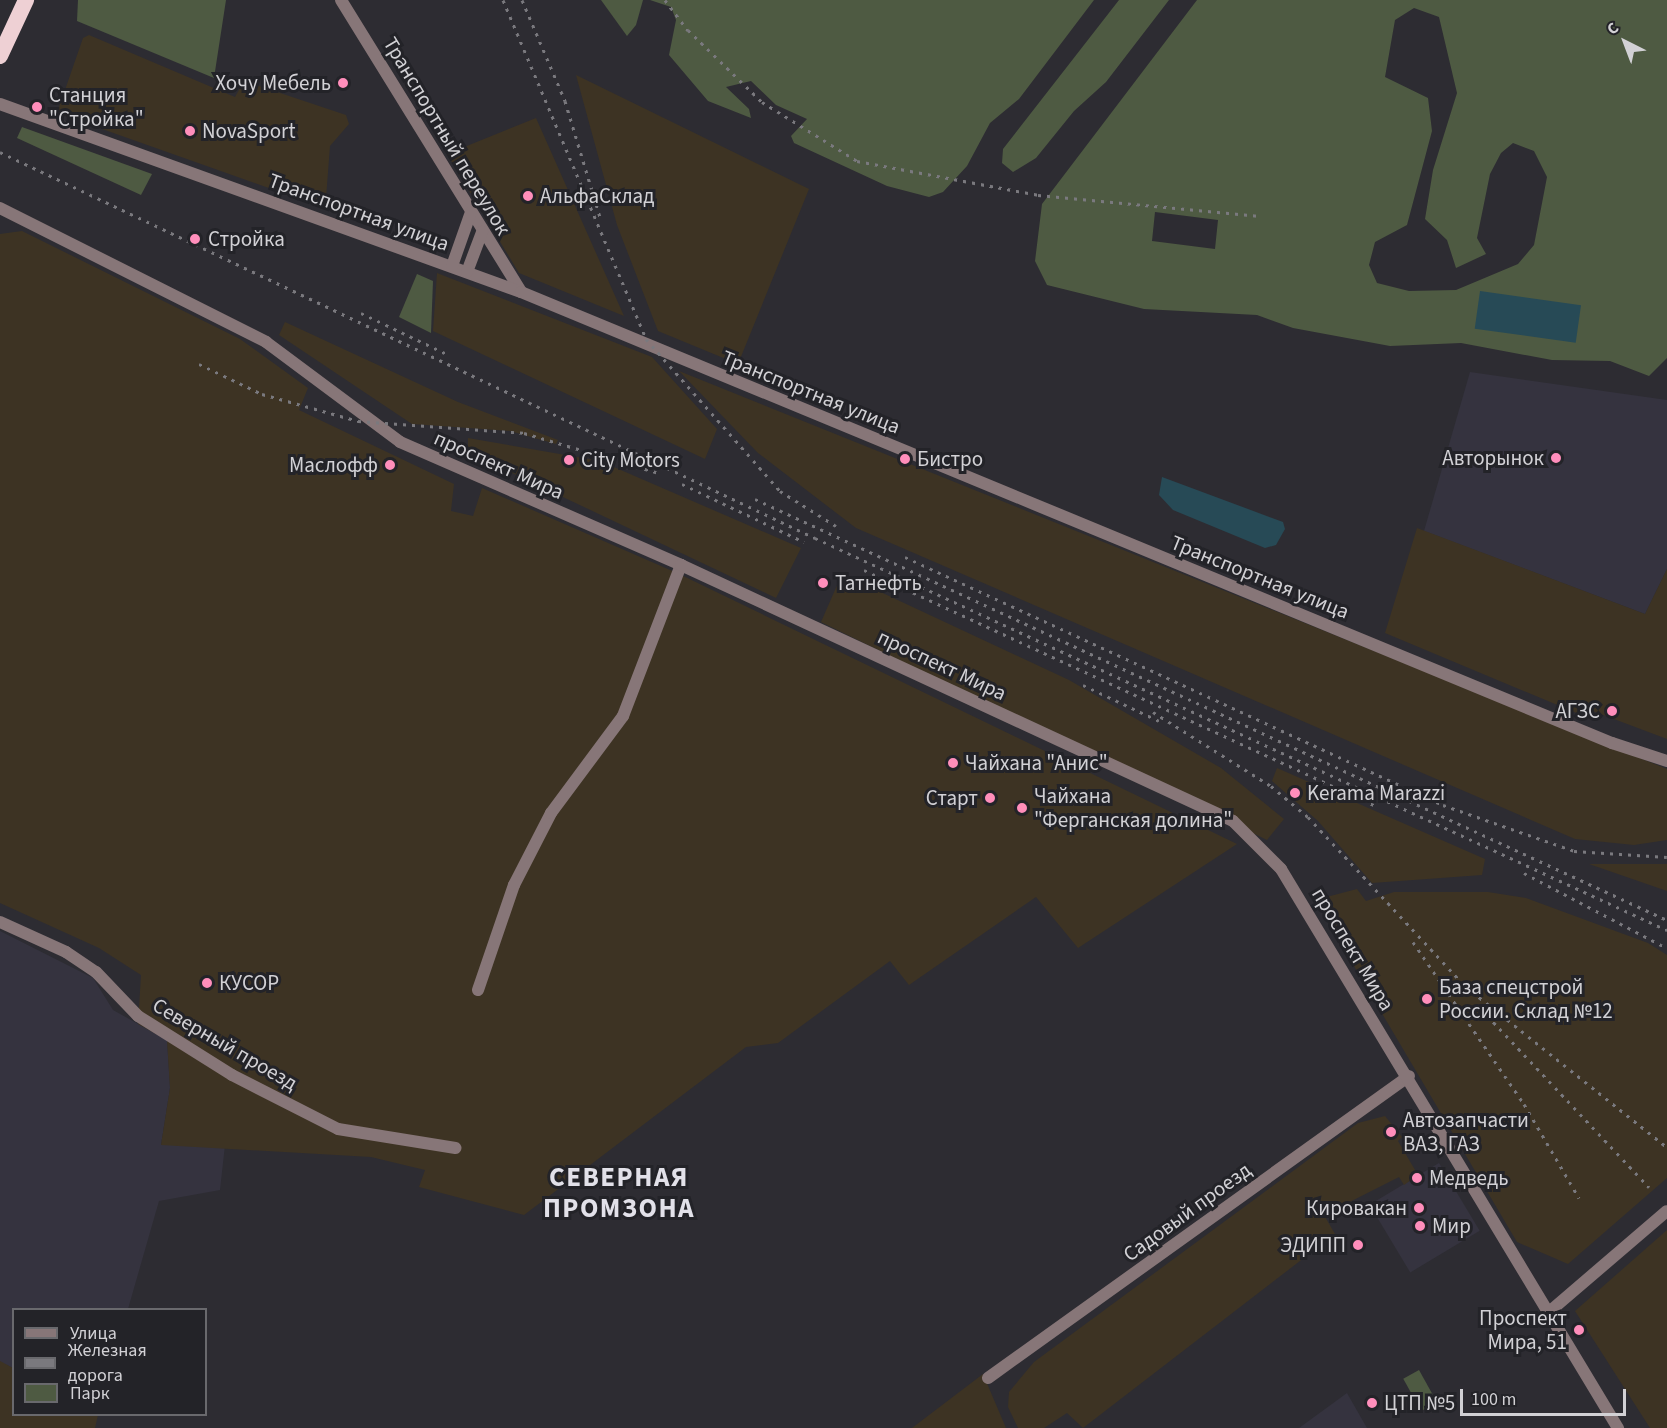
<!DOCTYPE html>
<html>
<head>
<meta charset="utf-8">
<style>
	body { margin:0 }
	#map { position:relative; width:1667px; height:1428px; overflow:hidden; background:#2d2c32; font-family:"Source Sans 3",sans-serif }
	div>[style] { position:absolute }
	.built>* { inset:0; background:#35333f; transform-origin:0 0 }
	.industrial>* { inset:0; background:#3d3323 }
	.green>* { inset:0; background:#4e5a42; transform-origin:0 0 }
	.water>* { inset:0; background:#274a56; transform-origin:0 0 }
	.minor>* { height:12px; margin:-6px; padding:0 6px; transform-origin:6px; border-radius:6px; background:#877678 }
	.tertiary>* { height:12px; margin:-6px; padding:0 6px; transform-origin:6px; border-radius:6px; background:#877678 }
	.trunk>* { height:16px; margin:-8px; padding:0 8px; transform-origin:8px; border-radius:8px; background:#eed0d4 }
	.rail>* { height:3px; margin-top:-1.5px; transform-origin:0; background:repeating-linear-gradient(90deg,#7a797e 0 3px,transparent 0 9px) }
	.dots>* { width:16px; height:16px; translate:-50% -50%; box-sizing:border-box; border:3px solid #232328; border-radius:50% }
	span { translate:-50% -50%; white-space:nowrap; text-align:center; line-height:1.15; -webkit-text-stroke:6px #232328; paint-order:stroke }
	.poi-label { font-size:21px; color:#d2d1d5 }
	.right { translate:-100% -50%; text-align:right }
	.left { translate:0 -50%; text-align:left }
	.street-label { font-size:21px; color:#d2d1d5 }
	.district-label { font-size:27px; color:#e2e1e9; font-weight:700; letter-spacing:1.5px }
	.legend { position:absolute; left:12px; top:1308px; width:195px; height:108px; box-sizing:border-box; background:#232328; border:2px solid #69696d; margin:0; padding:8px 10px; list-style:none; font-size:18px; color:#d2d1d5 }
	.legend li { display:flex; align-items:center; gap:12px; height:30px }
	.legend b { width:30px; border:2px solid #69696d }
	.north { position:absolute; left:1595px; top:12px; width:60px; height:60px; -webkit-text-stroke:4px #232328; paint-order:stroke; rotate:318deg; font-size:16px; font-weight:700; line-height:24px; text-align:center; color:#d2d1d5 }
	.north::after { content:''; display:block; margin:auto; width:21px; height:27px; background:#d2d1d5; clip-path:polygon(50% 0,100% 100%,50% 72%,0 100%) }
	.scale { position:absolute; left:1460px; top:1389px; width:166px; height:27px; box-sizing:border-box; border:3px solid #d2d1d5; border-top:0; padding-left:8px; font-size:18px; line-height:21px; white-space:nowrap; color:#d2d1d5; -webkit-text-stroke:4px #232328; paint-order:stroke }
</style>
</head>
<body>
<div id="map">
	<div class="built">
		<div style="clip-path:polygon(1470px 372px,1667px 400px,1667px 569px,1645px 614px,1424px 531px)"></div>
		<div style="clip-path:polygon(0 931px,93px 978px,113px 1010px,167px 1040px,170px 1088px,161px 1145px,225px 1145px,220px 1190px,159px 1201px,128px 1309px,14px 1310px,13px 1368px,0 1362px)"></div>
		<div style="left:1439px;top:1163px;width:79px;height:81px;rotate:59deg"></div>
		<div style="clip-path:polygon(1347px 1393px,1367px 1428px,1299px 1428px)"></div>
	</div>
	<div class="industrial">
		<div style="clip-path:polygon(89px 35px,235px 97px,244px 81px,346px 115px,349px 124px,330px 146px,326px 198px,308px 202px,57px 113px,83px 38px)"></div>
		<div style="clip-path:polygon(576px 75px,809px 189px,738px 364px,658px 331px,617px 225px)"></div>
		<div style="clip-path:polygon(536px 118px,624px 316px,519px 273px,447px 154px)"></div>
		<div style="clip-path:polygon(22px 231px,240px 339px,308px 388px,299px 410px,454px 484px,451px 511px,473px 516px,482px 488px,677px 573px,1237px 844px,1078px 948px,1036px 897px,909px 985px,890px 961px,778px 1043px,746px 1047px,524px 1215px,419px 1187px,425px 1170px,371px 1157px,161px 1145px,170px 1088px,167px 1040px,138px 1024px,141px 975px,99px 948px,0 903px,0 234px)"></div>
		<div style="clip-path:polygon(437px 273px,652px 357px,717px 429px,705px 459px,433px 331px)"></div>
		<div style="clip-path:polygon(285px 322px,458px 402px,558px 440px,556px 444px,510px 431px,412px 424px,279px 335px)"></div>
		<div style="clip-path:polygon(679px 371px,1667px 769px,1667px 840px,1634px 845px,1575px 839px,856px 528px,758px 453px)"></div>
		<div style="clip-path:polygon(468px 438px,600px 461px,801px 548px,776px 598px,468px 452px)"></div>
		<div style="clip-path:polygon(1417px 528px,1645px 614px,1667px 569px,1667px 739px,1590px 710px,1586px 717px,1385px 633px)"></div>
		<div style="clip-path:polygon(842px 574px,1069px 680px,1221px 768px,1284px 819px,1267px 840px,821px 622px)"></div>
		<div style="clip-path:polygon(1277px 768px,1485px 859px,1482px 875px,1372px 883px,1318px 821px,1272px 781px)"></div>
		<div style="clip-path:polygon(1589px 864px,1667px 864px,1667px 891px)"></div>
		<div style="clip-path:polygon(1357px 889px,1366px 901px,1394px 892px,1488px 892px,1526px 898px,1648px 943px,1667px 955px,1667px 1178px,1568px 1264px,1517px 1242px,1315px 900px)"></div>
		<div style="clip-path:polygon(1385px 1116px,1402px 1137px,1398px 1141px,1418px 1175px,1404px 1185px,1399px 1177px,1324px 1215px,1335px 1234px,1083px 1428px,1067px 1413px,1044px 1428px,1018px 1428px,1008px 1407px,1009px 1392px,1034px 1362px,1358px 1123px)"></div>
		<div style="clip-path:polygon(1667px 1230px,1667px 1428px,1650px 1428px,1575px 1311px)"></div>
		<div style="clip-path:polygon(0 1361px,13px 1368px,14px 1414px,98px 1415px,95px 1428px,0 1428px)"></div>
		<div style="clip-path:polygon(983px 1374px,1006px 1428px,912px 1428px)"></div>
	</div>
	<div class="green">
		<div style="clip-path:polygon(78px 0,226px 0,214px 78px,77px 21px)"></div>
		<div style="clip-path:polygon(601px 0,643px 0,636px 25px,627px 36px)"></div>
		<div style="clip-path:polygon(650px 0,1094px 0,1019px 99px,990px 123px,967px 166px,943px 192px,929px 197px,887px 186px,794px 143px,791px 136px,807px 119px,776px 105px,751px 81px,726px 87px,749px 109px,751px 118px,708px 101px,669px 55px,676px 20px,671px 7px)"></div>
		<div style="clip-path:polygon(1119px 0,1169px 0,1106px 82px,1074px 111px,1036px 158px,1013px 172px,1002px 163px,1003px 149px)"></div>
		<div style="clip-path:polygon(evenodd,1197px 0,1667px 0,1667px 358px,1649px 376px,1610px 361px,1552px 360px,1461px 343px,1390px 346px,1293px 328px,1257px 315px,1144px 309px,1047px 285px,1035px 261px,1042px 204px,1197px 0,1414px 8px,1439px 17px,1457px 93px,1433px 170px,1425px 219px,1447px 240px,1456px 268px,1486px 254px,1477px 238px,1490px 174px,1501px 153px,1513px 143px,1534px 151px,1547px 177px,1534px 245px,1518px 264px,1456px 290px,1409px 291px,1377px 283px,1369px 265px,1375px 242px,1407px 225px,1432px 131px,1428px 98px,1385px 77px,1395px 20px,1414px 8px,1197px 0,1155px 212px,1218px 220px,1215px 249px,1152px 241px,1155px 212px)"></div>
		<div style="clip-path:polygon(22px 127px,152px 174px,141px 195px,17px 138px)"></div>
		<div style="clip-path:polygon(417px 274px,433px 281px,431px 333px,399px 317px)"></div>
		<div style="left:1419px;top:1370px;width:37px;height:18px;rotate:61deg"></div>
	</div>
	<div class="water">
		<div style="left:1480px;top:291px;width:102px;height:38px;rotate:8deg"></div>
		<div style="clip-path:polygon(1162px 477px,1283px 522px,1285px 529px,1276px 545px,1265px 548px,1173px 510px,1159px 495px)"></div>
	</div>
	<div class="minor">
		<div style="left:0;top:922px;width:72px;rotate:24.4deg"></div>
		<div style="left:66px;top:952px;width:36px;rotate:34deg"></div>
		<div style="left:96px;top:972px;width:61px;rotate:46.3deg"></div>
		<div style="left:138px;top:1016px;width:111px;rotate:32.1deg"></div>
		<div style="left:232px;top:1075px;width:119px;rotate:27deg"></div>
		<div style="left:338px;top:1129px;width:119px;rotate:9.2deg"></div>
		<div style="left:478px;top:990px;width:111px;rotate:-71.1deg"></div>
		<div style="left:514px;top:885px;width:81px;rotate:-62.8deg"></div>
		<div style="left:551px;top:813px;width:121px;rotate:-53.4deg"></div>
		<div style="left:623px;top:716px;width:162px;rotate:-69deg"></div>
		<div style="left:1549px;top:1312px;width:155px;rotate:-40.6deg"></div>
		<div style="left:988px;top:1378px;width:518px;rotate:-35.65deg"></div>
	</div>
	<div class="tertiary">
		<div style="left:341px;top:0;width:343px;rotate:58.3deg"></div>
		<div style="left:0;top:104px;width:554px;rotate:19.84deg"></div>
		<div style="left:521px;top:292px;width:1181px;rotate:22.46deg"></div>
		<div style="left:1612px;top:743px;width:58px;rotate:18.1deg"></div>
		<div style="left:0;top:208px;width:298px;rotate:26.7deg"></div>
		<div style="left:266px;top:342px;width:167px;rotate:36.7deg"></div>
		<div style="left:400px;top:442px;width:307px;rotate:23.6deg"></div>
		<div style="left:681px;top:565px;width:608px;rotate:24.88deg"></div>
		<div style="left:1233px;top:821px;width:68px;rotate:45deg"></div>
		<div style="left:1281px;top:869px;width:653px;rotate:58.92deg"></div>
		<div style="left:452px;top:266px;width:57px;rotate:-70.6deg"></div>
		<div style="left:467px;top:272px;width:43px;rotate:-69.4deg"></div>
	</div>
	<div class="trunk">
		<div style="left:0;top:56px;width:62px;rotate:-65.1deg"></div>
	</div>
	<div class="rail">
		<div style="left:503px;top:0;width:368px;rotate:67.1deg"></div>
		<div style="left:646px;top:339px;width:203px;rotate:48.6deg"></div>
		<div style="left:780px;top:491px;width:66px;rotate:32deg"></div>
		<div style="left:522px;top:0;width:110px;rotate:66.9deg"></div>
		<div style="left:565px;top:101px;width:124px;rotate:73.2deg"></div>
		<div style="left:665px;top:0;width:38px;rotate:53deg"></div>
		<div style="left:688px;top:30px;width:103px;rotate:44.2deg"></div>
		<div style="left:762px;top:102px;width:112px;rotate:31.8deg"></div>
		<div style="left:857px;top:161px;width:184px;rotate:10.6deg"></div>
		<div style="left:1038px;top:195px;width:223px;rotate:5.4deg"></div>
		<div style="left:0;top:152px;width:902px;rotate:25.34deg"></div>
		<div style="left:815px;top:538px;width:938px;rotate:24.71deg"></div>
		<div style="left:361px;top:313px;width:93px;rotate:25.5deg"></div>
		<div style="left:199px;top:364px;width:70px;rotate:25.5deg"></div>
		<div style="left:262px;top:394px;width:100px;rotate:15.7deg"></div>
		<div style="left:358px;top:421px;width:166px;rotate:4.1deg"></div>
		<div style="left:524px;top:433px;width:138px;rotate:16.5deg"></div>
		<div style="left:682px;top:484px;width:135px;rotate:25.4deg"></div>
		<div style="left:755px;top:499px;width:1004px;rotate:24.78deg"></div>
		<div style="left:905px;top:557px;width:592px;rotate:24.75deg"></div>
		<div style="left:1443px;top:805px;width:139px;rotate:19.3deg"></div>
		<div style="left:1574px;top:851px;width:93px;rotate:3.7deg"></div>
		<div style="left:864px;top:570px;width:564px;rotate:24.75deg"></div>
		<div style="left:1083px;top:685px;width:84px;rotate:25.3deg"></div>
		<div style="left:1153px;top:712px;width:139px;rotate:32.1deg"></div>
		<div style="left:1271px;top:786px;width:48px;rotate:40deg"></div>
		<div style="left:1308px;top:817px;width:231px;rotate:47.1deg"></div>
		<div style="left:1465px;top:986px;width:258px;rotate:38.6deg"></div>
		<div style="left:1524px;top:873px;width:161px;rotate:27.7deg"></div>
		<div style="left:1413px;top:942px;width:196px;rotate:55.6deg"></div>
		<div style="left:1524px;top:1104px;width:109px;rotate:59.7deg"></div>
		<div style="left:1481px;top:1009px;width:245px;rotate:46.7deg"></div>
	</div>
	<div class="dots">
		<div style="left:343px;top:83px;background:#ff8ebb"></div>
		<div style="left:37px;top:107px;background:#ff8ebb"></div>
		<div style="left:190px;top:131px;background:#ff8ebb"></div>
		<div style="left:528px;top:196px;background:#ff8ebb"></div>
		<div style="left:195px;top:239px;background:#ff8ebb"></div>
		<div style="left:1556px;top:458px;background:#ff8ebb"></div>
		<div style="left:905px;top:459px;background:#ff8ebb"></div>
		<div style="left:569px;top:460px;background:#ff8ebb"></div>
		<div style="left:390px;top:465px;background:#ff8ebb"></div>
		<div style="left:823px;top:583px;background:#ff8ebb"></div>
		<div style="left:1612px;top:711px;background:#ff8ebb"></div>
		<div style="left:953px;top:763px;background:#ff8ebb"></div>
		<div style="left:1295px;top:793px;background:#ff8ebb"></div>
		<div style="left:990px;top:798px;background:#ff8ebb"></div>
		<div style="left:1022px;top:808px;background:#ff8ebb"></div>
		<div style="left:207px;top:983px;background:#ff8ebb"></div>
		<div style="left:1427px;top:999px;background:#ff8ebb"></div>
		<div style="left:1391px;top:1132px;background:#ff8ebb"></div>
		<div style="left:1417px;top:1178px;background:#ff8ebb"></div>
		<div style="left:1419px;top:1208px;background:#ff8ebb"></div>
		<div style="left:1420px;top:1226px;background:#ff8ebb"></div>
		<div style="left:1358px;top:1245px;background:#ff8ebb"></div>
		<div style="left:1579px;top:1330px;background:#ff8ebb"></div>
		<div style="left:1372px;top:1403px;background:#ff8ebb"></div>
	</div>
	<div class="poi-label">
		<span class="right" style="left:331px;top:83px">Хочу Мебель</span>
		<span class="left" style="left:49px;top:107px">Станция<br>"Стройка"</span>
		<span class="left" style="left:202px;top:131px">NovaSport</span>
		<span class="left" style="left:540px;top:196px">АльфаСклад</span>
		<span class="left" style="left:208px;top:239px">Стройка</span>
		<span class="right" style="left:1544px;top:458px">Авторынок</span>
		<span class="left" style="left:917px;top:459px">Бистро</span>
		<span class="left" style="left:581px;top:460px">City Motors</span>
		<span class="right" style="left:378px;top:465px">Маслофф</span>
		<span class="left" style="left:835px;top:583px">Татнефть</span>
		<span class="right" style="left:1600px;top:711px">АГЗС</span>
		<span class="left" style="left:965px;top:763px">Чайхана "Анис"</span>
		<span class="left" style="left:1307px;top:793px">Kerama Marazzi</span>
		<span class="left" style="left:1034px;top:808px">Чайхана<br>"Ферганская долина"</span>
		<span class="right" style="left:978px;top:798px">Старт</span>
		<span class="left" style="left:219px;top:983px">КУСОР</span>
		<span class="left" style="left:1439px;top:999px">База спецстрой<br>России. Склад №12</span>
		<span class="left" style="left:1403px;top:1132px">Автозапчасти<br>ВАЗ, ГАЗ</span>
		<span class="left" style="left:1429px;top:1178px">Медведь</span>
		<span class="right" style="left:1407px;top:1208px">Кировакан</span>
		<span class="left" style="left:1432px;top:1226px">Мир</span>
		<span class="right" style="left:1346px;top:1245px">ЭДИПП</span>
		<span class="right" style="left:1567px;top:1330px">Проспект<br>Мира, 51</span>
		<span class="left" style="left:1384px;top:1403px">ЦТП №5</span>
	</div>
	<div class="street-label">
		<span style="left:447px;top:136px;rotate:59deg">Транспортный переулок</span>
		<span style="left:359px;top:212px;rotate:20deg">Транспортная улица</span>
		<span style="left:811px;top:392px;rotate:22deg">Транспортная улица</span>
		<span style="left:499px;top:465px;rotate:24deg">проспект Мира</span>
		<span style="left:1260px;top:577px;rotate:22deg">Транспортная улица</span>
		<span style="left:942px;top:665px;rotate:25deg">проспект Мира</span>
		<span style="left:1353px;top:949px;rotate:59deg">проспект Мира</span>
		<span style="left:225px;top:1044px;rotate:30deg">Северный проезд</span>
		<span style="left:1187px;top:1212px;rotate:-36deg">Садовый проезд</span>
	</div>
	<div class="district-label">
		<span style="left:619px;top:1193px">СЕВЕРНАЯ<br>ПРОМЗОНА</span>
	</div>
	<ul class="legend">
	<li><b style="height:8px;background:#877678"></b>Улица</li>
	<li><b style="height:8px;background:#7a797e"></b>Железная дорога</li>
	<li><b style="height:16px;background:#4e5a42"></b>Парк</li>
	</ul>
	<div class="north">С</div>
	<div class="scale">100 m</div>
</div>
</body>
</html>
